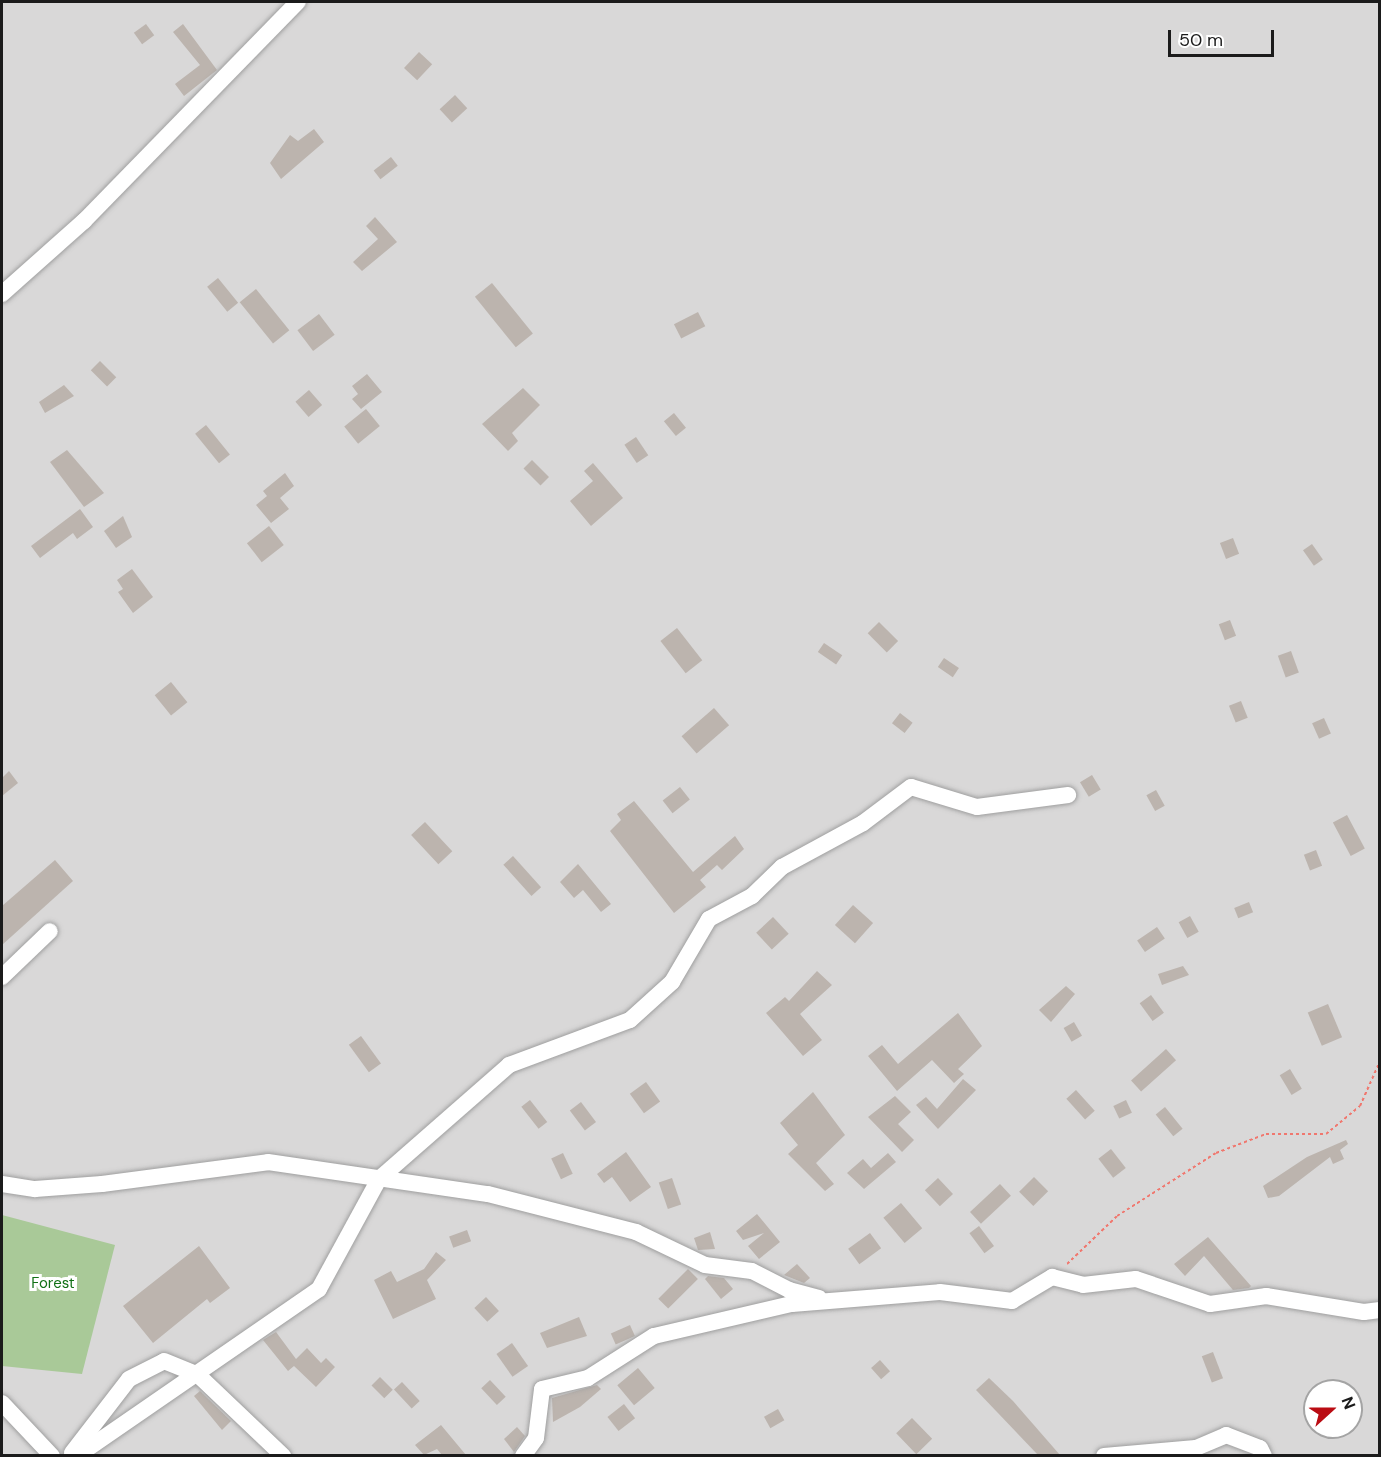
<!DOCTYPE html>
<html>
<head>
<meta charset="utf-8">
<style>
	body { margin:0 }
	#map { position:relative; width:1381px; height:1457px; overflow:hidden; background:#ece8e1; font-family:"DM Sans",sans-serif }
	div>[style] { position:absolute }
	.residential>* { inset:0; background:#d9d8d8 }
	.forest>* { inset:0; background:#a9c998 }
	.building>* { inset:0; background:#bcb4ae; transform-origin:0 0 }
	.path>* { height:2px; margin-top:-1px; transform-origin:0; background:repeating-linear-gradient(90deg,#f0776e 0 3px,transparent 0 6px) }
	.roads { filter:drop-shadow(0 0 2px #9f9f9f) drop-shadow(0 0 2px #9f9f9f) }
	.street>* { height:16px; margin:-8px; padding:0 8px; transform-origin:8px; border-radius:8px; background:#fff }
	span { translate:-50% -50%; white-space:nowrap; text-align:center; line-height:1.15; -webkit-text-stroke:6px #fff; paint-order:stroke }
	.park-label { font-size:15px; color:#127116 }
	.frame { position:absolute; inset:0; border:3px solid #1b1b1b; pointer-events:none }
	.north { position:absolute; left:1303px; top:1379px; width:60px; height:60px; box-sizing:border-box; background:#fff; border:2px solid #a4a4a4; border-radius:50%; rotate:69deg; font-size:16px; font-weight:700; line-height:24px; text-align:center; color:#1b1b1b }
	.north::after { content:''; display:block; margin:auto; width:21px; height:27px; background:#ba0c13; clip-path:polygon(50% 0,100% 100%,50% 72%,0 100%) }
	.scale { position:absolute; left:1168px; top:30px; width:106px; height:27px; box-sizing:border-box; border:3px solid #1b1b1b; border-top:0; padding-left:8px; font-size:18px; line-height:21px; white-space:nowrap; color:#1b1b1b; -webkit-text-stroke:4px #fff; paint-order:stroke }
</style>
</head>
<body>
<div id="map">
	<div class="residential">
		<div style="clip-path:polygon(evenodd,2px 2px,1379px 2px,1379px 1455px,2px 1455px,2px 2px,1315px 1391px,1351px 1391px,1351px 1427px,1315px 1427px,1315px 1391px)"></div>
	</div>
	<div class="forest">
		<div style="clip-path:polygon(2px 1215px,115px 1245px,82px 1374px,2px 1366px)"></div>
	</div>
	<div class="building">
		<div style="left:146px;top:24px;width:14px;height:15px;rotate:54deg"></div>
		<div style="clip-path:polygon(183px 24px,217px 70px,184px 96px,175px 84px,200px 65px,173px 32px)"></div>
		<div style="left:419px;top:52px;width:18px;height:22px;rotate:43deg"></div>
		<div style="left:455px;top:95px;width:18px;height:21px;rotate:47deg"></div>
		<div style="clip-path:polygon(314px 129px,324px 142px,281px 179px,270px 163px,290px 135px,298px 141px)"></div>
		<div style="left:391px;top:157px;width:11px;height:22px;rotate:52deg"></div>
		<div style="clip-path:polygon(375px 217px,397px 242px,362px 271px,353px 262px,378px 239px,366px 226px)"></div>
		<div style="left:218px;top:278px;width:32px;height:14px;rotate:51deg"></div>
		<div style="left:492px;top:283px;width:65px;height:22px;rotate:51deg"></div>
		<div style="left:256px;top:289px;width:53px;height:21px;rotate:51deg"></div>
		<div style="left:698px;top:312px;width:16px;height:27px;rotate:63deg"></div>
		<div style="left:319px;top:314px;width:26px;height:27px;rotate:53deg"></div>
		<div style="left:100px;top:361px;width:23px;height:13px;rotate:45deg"></div>
		<div style="clip-path:polygon(367px 374px,382px 392px,361px 409px,352px 399px,358px 394px,352px 386px)"></div>
		<div style="clip-path:polygon(64px 385px,74px 396px,45px 413px,39px 402px)"></div>
		<div style="clip-path:polygon(523px 388px,540px 405px,512px 433px,518px 441px,508px 451px,482px 424px)"></div>
		<div style="left:309px;top:390px;width:20px;height:18px;rotate:49deg"></div>
		<div style="left:366px;top:409px;width:22px;height:28px;rotate:51deg"></div>
		<div style="left:674px;top:413px;width:19px;height:13px;rotate:51deg"></div>
		<div style="left:206px;top:425px;width:38px;height:14px;rotate:51deg"></div>
		<div style="left:636px;top:437px;width:22px;height:14px;rotate:56deg"></div>
		<div style="clip-path:polygon(67px 450px,104px 493px,84px 507px,50px 462px)"></div>
		<div style="left:532px;top:460px;width:24px;height:12px;rotate:45deg"></div>
		<div style="clip-path:polygon(593px 463px,623px 498px,591px 526px,570px 501px,593px 481px,584px 471px)"></div>
		<div style="clip-path:polygon(285px 473px,294px 486px,280px 498px,289px 509px,271px 523px,256px 505px,267px 496px,263px 491px)"></div>
		<div style="clip-path:polygon(80px 509px,93px 527px,77px 539px,73px 533px,40px 558px,31px 546px)"></div>
		<div style="clip-path:polygon(123px 516px,132px 537px,116px 548px,104px 531px)"></div>
		<div style="left:269px;top:526px;width:24px;height:28px;rotate:52deg"></div>
		<div style="left:1233px;top:538px;width:17px;height:14px;rotate:69deg"></div>
		<div style="left:1312px;top:544px;width:19px;height:11px;rotate:55deg"></div>
		<div style="clip-path:polygon(132px 569px,153px 597px,133px 613px,118px 592px,123px 589px,117px 580px)"></div>
		<div style="left:1230px;top:620px;width:17px;height:12px;rotate:69deg"></div>
		<div style="left:879px;top:622px;width:27px;height:16px;rotate:45deg"></div>
		<div style="left:677px;top:628px;width:41px;height:21px;rotate:52deg"></div>
		<div style="left:824px;top:643px;width:22px;height:11px;rotate:34deg"></div>
		<div style="left:1291px;top:651px;width:23px;height:14px;rotate:70deg"></div>
		<div style="left:944px;top:658px;width:18px;height:11px;rotate:34deg"></div>
		<div style="left:171px;top:682px;width:26px;height:21px;rotate:51deg"></div>
		<div style="left:1241px;top:701px;width:18px;height:13px;rotate:68deg"></div>
		<div style="left:714px;top:708px;width:23px;height:43px;rotate:49deg"></div>
		<div style="left:900px;top:713px;width:16px;height:13px;rotate:38deg"></div>
		<div style="left:1324px;top:718px;width:17px;height:13px;rotate:66deg"></div>
		<div style="clip-path:polygon(9px 771px,18px 783px,2px 796px,2px 778px)"></div>
		<div style="left:1092px;top:775px;width:17px;height:14px;rotate:59deg"></div>
		<div style="left:680px;top:787px;width:16px;height:22px;rotate:52deg"></div>
		<div style="left:1156px;top:790px;width:18px;height:11px;rotate:61deg"></div>
		<div style="clip-path:polygon(634px 801px,693px 872px,735px 836px,744px 849px,722px 870px,717px 865px,700px 880px,706px 887px,674px 913px,610px 831px,621px 820px,617px 814px)"></div>
		<div style="left:1347px;top:815px;width:38px;height:16px;rotate:62deg"></div>
		<div style="left:425px;top:822px;width:40px;height:19px;rotate:47deg"></div>
		<div style="left:1316px;top:850px;width:17px;height:13px;rotate:69deg"></div>
		<div style="left:513px;top:856px;width:42px;height:13px;rotate:48deg"></div>
		<div style="clip-path:polygon(55px 860px,73px 881px,2px 945px,2px 906px)"></div>
		<div style="clip-path:polygon(578px 864px,611px 904px,601px 912px,583px 890px,574px 898px,560px 882px)"></div>
		<div style="left:1249px;top:902px;width:11px;height:16px;rotate:68deg"></div>
		<div style="left:853px;top:905px;width:27px;height:27px;rotate:42deg"></div>
		<div style="left:1190px;top:916px;width:18px;height:13px;rotate:61deg"></div>
		<div style="left:773px;top:917px;width:23px;height:23px;rotate:47deg"></div>
		<div style="left:1157px;top:927px;width:14px;height:24px;rotate:56deg"></div>
		<div style="clip-path:polygon(1183px 966px,1189px 975px,1162px 985px,1158px 974px)"></div>
		<div style="clip-path:polygon(817px 971px,832px 985px,800px 1014px,822px 1040px,803px 1056px,766px 1013px,785px 997px,789px 1001px)"></div>
		<div style="clip-path:polygon(1066px 986px,1075px 994px,1051px 1022px,1039px 1010px)"></div>
		<div style="left:1151px;top:995px;width:22px;height:14px;rotate:54deg"></div>
		<div style="left:1328px;top:1004px;width:36px;height:22px;rotate:67deg"></div>
		<div style="clip-path:polygon(958px 1013px,982px 1046px,958px 1069px,964px 1074px,954px 1083px,932px 1060px,897px 1091px,868px 1056px,882px 1045px,898px 1064px)"></div>
		<div style="left:1074px;top:1022px;width:16px;height:12px;rotate:60deg"></div>
		<div style="left:361px;top:1036px;width:34px;height:15px;rotate:54deg"></div>
		<div style="left:1166px;top:1049px;width:15px;height:47px;rotate:48deg"></div>
		<div style="left:1290px;top:1069px;width:23px;height:12px;rotate:59deg"></div>
		<div style="clip-path:polygon(963px 1079px,976px 1090px,938px 1129px,916px 1105px,926px 1097px,937px 1109px)"></div>
		<div style="left:646px;top:1082px;width:24px;height:20px;rotate:54deg"></div>
		<div style="left:1076px;top:1090px;width:28px;height:13px;rotate:48deg"></div>
		<div style="clip-path:polygon(813px 1092px,845px 1135px,816px 1163px,834px 1184px,825px 1191px,788px 1154px,798px 1145px,780px 1123px)"></div>
		<div style="clip-path:polygon(895px 1096px,911px 1112px,898px 1124px,914px 1140px,902px 1152px,868px 1117px)"></div>
		<div style="left:530px;top:1100px;width:28px;height:11px;rotate:52deg"></div>
		<div style="left:1126px;top:1100px;width:14px;height:14px;rotate:65deg"></div>
		<div style="left:581px;top:1102px;width:25px;height:14px;rotate:53deg"></div>
		<div style="left:1165px;top:1107px;width:28px;height:12px;rotate:51deg"></div>
		<div style="clip-path:polygon(1346px 1140px,1348px 1144px,1340px 1150px,1344px 1159px,1333px 1164px,1330px 1157px,1279px 1196px,1268px 1198px,1263px 1186px,1307px 1157px)"></div>
		<div style="left:1111px;top:1149px;width:24px;height:16px;rotate:52deg"></div>
		<div style="clip-path:polygon(626px 1152px,651px 1187px,630px 1202px,612px 1177px,604px 1183px,597px 1174px)"></div>
		<div style="left:563px;top:1153px;width:23px;height:13px;rotate:65deg"></div>
		<div style="clip-path:polygon(888px 1153px,896px 1162px,864px 1189px,847px 1173px,863px 1159px,871px 1168px)"></div>
		<div style="left:1034px;top:1177px;width:20px;height:21px;rotate:45deg"></div>
		<div style="left:672px;top:1178px;width:28px;height:14px;rotate:71deg"></div>
		<div style="left:938px;top:1178px;width:22px;height:18px;rotate:47deg"></div>
		<div style="left:1000px;top:1184px;width:16px;height:41px;rotate:47deg"></div>
		<div style="left:901px;top:1203px;width:33px;height:23px;rotate:50deg"></div>
		<div style="clip-path:polygon(757px 1214px,780px 1242px,759px 1259px,748px 1246px,764px 1233px,743px 1240px,736px 1231px)"></div>
		<div style="left:979px;top:1226px;width:25px;height:12px;rotate:53deg"></div>
		<div style="left:467px;top:1230px;width:12px;height:19px;rotate:70deg"></div>
		<div style="clip-path:polygon(710px 1232px,715px 1249px,698px 1250px,694px 1238px)"></div>
		<div style="left:870px;top:1233px;width:19px;height:27px;rotate:54deg"></div>
		<div style="clip-path:polygon(1208px 1237px,1251px 1286px,1249px 1288px,1233px 1290px,1204px 1256px,1185px 1276px,1174px 1264px)"></div>
		<div style="clip-path:polygon(199px 1246px,230px 1288px,210px 1303px,207px 1299px,153px 1343px,123px 1306px)"></div>
		<div style="clip-path:polygon(436px 1252px,446px 1260px,427px 1280px,436px 1299px,393px 1319px,374px 1280px,391px 1271px,397px 1282px,424px 1269px)"></div>
		<div style="clip-path:polygon(797px 1264px,810px 1278px,804px 1283px,784px 1275px)"></div>
		<div style="left:688px;top:1269px;width:14px;height:42px;rotate:45deg"></div>
		<div style="clip-path:polygon(708px 1276px,724px 1278px,733px 1289px,721px 1299px,705px 1279px)"></div>
		<div style="left:486px;top:1297px;width:19px;height:16px;rotate:47deg"></div>
		<div style="clip-path:polygon(579px 1317px,587px 1336px,547px 1348px,540px 1333px)"></div>
		<div style="left:630px;top:1325px;width:12px;height:21px;rotate:66deg"></div>
		<div style="clip-path:polygon(276px 1332px,296px 1359px,307px 1348px,321px 1363px,326px 1358px,335px 1367px,316px 1387px,294px 1366px,288px 1371px,263px 1340px)"></div>
		<div style="left:512px;top:1343px;width:28px;height:19px;rotate:55deg"></div>
		<div style="left:1213px;top:1352px;width:28px;height:12px;rotate:69deg"></div>
		<div style="left:880px;top:1360px;width:15px;height:12px;rotate:48deg"></div>
		<div style="left:638px;top:1368px;width:26px;height:27px;rotate:50deg"></div>
		<div style="left:380px;top:1377px;width:18px;height:12px;rotate:45deg"></div>
		<div style="clip-path:polygon(989px 1378px,1013px 1401px,1060px 1455px,1038px 1455px,976px 1390px)"></div>
		<div style="left:490px;top:1380px;width:23px;height:12px;rotate:47deg"></div>
		<div style="left:402px;top:1382px;width:26px;height:11px;rotate:47deg"></div>
		<div style="clip-path:polygon(597px 1385px,601px 1389px,580px 1407px,553px 1422px,552px 1398px)"></div>
		<div style="clip-path:polygon(200px 1391px,231px 1421px,222px 1430px,194px 1396px)"></div>
		<div style="left:624px;top:1404px;width:18px;height:21px;rotate:52deg"></div>
		<div style="left:778px;top:1409px;width:13px;height:16px;rotate:61deg"></div>
		<div style="left:912px;top:1418px;width:29px;height:22px;rotate:46deg"></div>
		<div style="clip-path:polygon(441px 1425px,466px 1455px,442px 1455px,437px 1449px,424px 1455px,415px 1445px)"></div>
		<div style="clip-path:polygon(517px 1427px,525px 1436px,514px 1452px,504px 1439px)"></div>
	</div>
	<div class="path">
		<div style="left:1067px;top:1264px;width:69px;rotate:-43.8deg"></div>
		<div style="left:1117px;top:1216px;width:117px;rotate:-32.5deg"></div>
		<div style="left:1216px;top:1153px;width:53px;rotate:-20.8deg"></div>
		<div style="left:1266px;top:1134px;width:60px"></div>
		<div style="left:1326px;top:1134px;width:44px;rotate:-39.5deg"></div>
		<div style="left:1360px;top:1106px;width:49px;rotate:-66deg"></div>
	</div>
	<div class="roads">
		<div class="street">
			<div style="left:2px;top:294px;width:110px;rotate:-41.7deg"></div>
			<div style="left:84px;top:221px;width:306px;rotate:-45.7deg"></div>
			<div style="left:2px;top:977px;width:66px;rotate:-43.8deg"></div>
			<div style="left:2px;top:1184px;width:33px;rotate:9deg"></div>
			<div style="left:35px;top:1189px;width:67px;rotate:-4.3deg"></div>
			<div style="left:102px;top:1184px;width:167px;rotate:-7.5deg"></div>
			<div style="left:268px;top:1162px;width:222px;rotate:8.3deg"></div>
			<div style="left:488px;top:1194px;width:153px;rotate:14.4deg"></div>
			<div style="left:636px;top:1232px;width:76px;rotate:25.6deg"></div>
			<div style="left:705px;top:1265px;width:47px;rotate:7.3deg"></div>
			<div style="left:752px;top:1271px;width:42px;rotate:27.2deg"></div>
			<div style="left:789px;top:1290px;width:31px;rotate:15deg"></div>
			<div style="left:2px;top:1403px;width:73px;rotate:46.7deg"></div>
			<div style="left:72px;top:1453px;width:93px;rotate:-52.4deg"></div>
			<div style="left:129px;top:1379px;width:39px;rotate:-27deg"></div>
			<div style="left:164px;top:1361px;width:35px;rotate:22deg"></div>
			<div style="left:197px;top:1374px;width:119px;rotate:43.6deg"></div>
			<div style="left:77px;top:1456px;width:294px;rotate:-34.6deg"></div>
			<div style="left:319px;top:1289px;width:125px;rotate:-61.4deg"></div>
			<div style="left:379px;top:1179px;width:173px;rotate:-41.2deg"></div>
			<div style="left:509px;top:1065px;width:129px;rotate:-20.4deg"></div>
			<div style="left:630px;top:1020px;width:57px;rotate:-42.1deg"></div>
			<div style="left:672px;top:982px;width:73px;rotate:-59.6deg"></div>
			<div style="left:709px;top:919px;width:49px;rotate:-28.1deg"></div>
			<div style="left:752px;top:896px;width:42px;rotate:-44deg"></div>
			<div style="left:782px;top:867px;width:92px;rotate:-28.5deg"></div>
			<div style="left:863px;top:823px;width:60px;rotate:-36.9deg"></div>
			<div style="left:911px;top:787px;width:69px;rotate:16.9deg"></div>
			<div style="left:977px;top:807px;width:92px;rotate:-7.5deg"></div>
			<div style="left:523px;top:1456px;width:22px;rotate:-54deg"></div>
			<div style="left:536px;top:1438px;width:49px;rotate:-83deg"></div>
			<div style="left:542px;top:1389px;width:47px;rotate:-13.4deg"></div>
			<div style="left:588px;top:1378px;width:78px;rotate:-32.5deg"></div>
			<div style="left:654px;top:1336px;width:142px;rotate:-13.1deg"></div>
			<div style="left:792px;top:1304px;width:148px;rotate:-4.6deg"></div>
			<div style="left:940px;top:1292px;width:73px;rotate:7.1deg"></div>
			<div style="left:1012px;top:1301px;width:47px;rotate:-31deg"></div>
			<div style="left:1052px;top:1277px;width:32px;rotate:14deg"></div>
			<div style="left:1083px;top:1285px;width:53px;rotate:-6.5deg"></div>
			<div style="left:1136px;top:1279px;width:78px;rotate:18.7deg"></div>
			<div style="left:1210px;top:1304px;width:57px;rotate:-8.1deg"></div>
			<div style="left:1266px;top:1296px;width:99px;rotate:9.3deg"></div>
			<div style="left:1364px;top:1312px;width:16px;rotate:-7deg"></div>
			<div style="left:1104px;top:1456px;width:92px;rotate:-5deg"></div>
			<div style="left:1196px;top:1448px;width:33px;rotate:-23deg"></div>
			<div style="left:1226px;top:1435px;width:36px;rotate:21deg"></div>
			<div style="left:1260px;top:1448px;width:9px;rotate:63deg"></div>
		</div>
	</div>
	<div class="park-label">
		<span style="left:53px;top:1284px">Forest</span>
	</div>
	<div class="frame"></div>
	<div class="north">N</div>
	<div class="scale">50 m</div>
</div>
</body>
</html>
